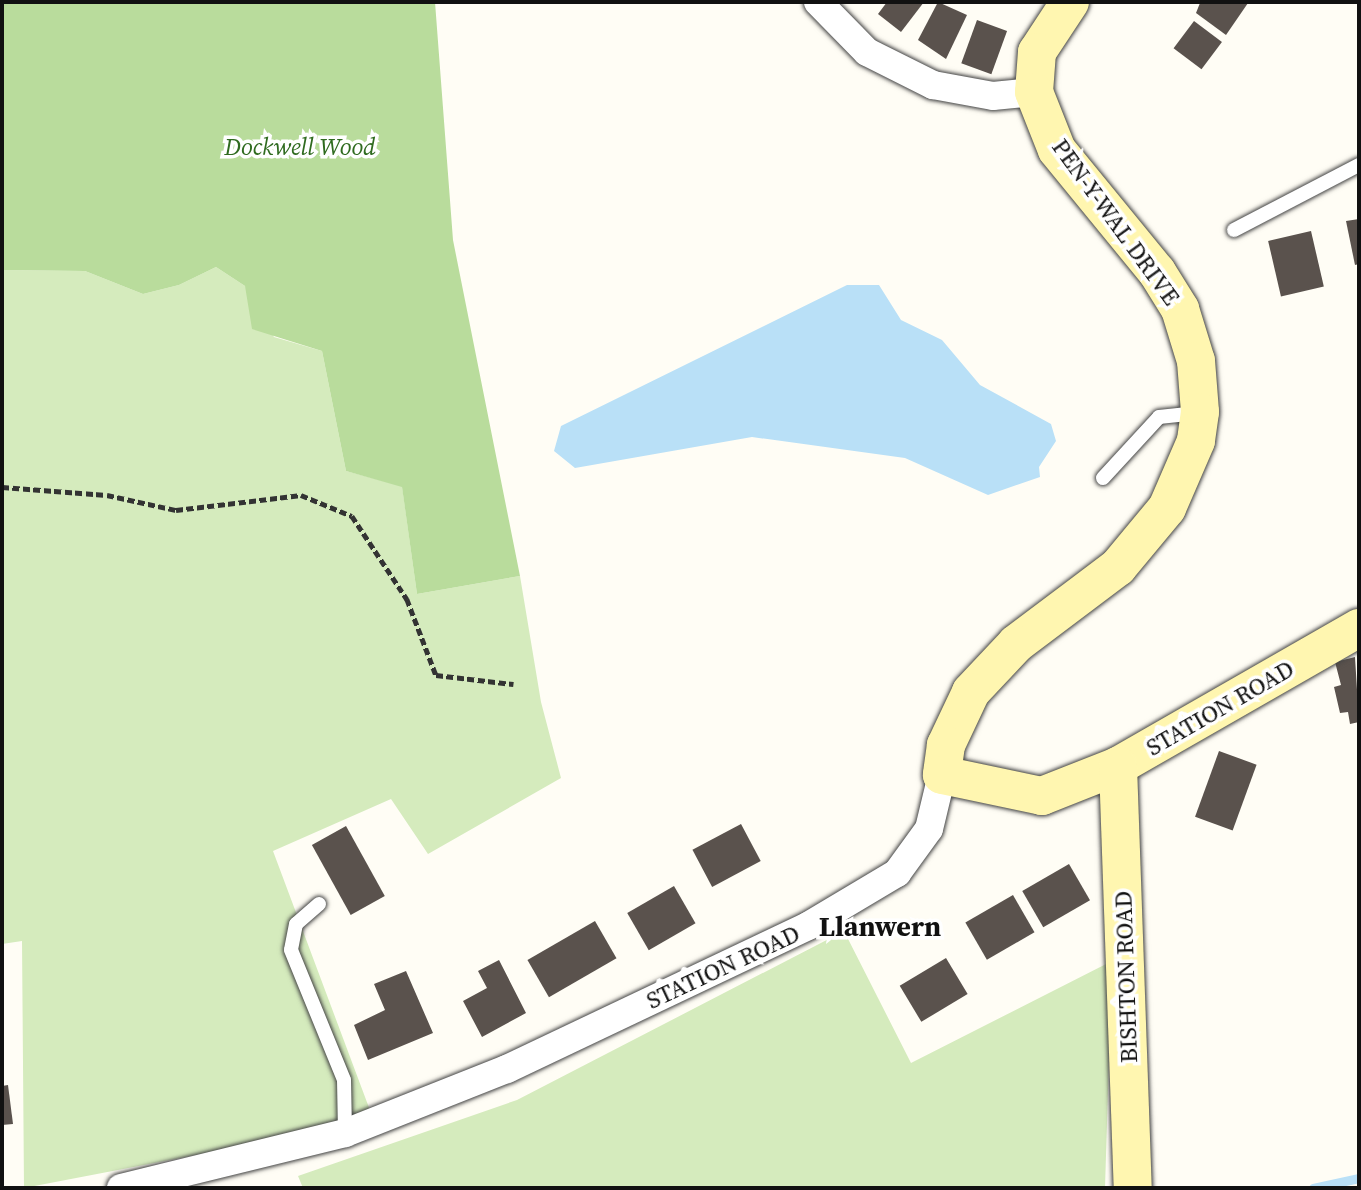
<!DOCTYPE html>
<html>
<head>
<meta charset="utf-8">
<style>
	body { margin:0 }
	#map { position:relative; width:1361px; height:1190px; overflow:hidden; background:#fffdf5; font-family:"Source Serif 4",serif }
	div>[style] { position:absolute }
	.green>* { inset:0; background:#d5ebbd }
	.forest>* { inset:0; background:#b9dc9c }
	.water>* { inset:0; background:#b9e0f7 }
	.stream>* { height:9px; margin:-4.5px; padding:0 4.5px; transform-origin:4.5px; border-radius:4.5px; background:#b9e0f7 }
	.building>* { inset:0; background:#5a524d; transform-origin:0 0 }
	.path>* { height:4.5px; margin-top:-2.25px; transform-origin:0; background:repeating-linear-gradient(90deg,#333 0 7px,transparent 0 10.5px) }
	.roads { filter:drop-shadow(0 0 2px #444) drop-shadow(0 0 2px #444) }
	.lane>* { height:14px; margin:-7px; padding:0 7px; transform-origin:7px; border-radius:7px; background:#fff }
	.street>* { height:28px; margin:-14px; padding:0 14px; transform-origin:14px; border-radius:14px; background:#fff }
	.secondary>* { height:38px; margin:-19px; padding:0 19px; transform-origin:19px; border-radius:19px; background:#fff6b0 }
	span { translate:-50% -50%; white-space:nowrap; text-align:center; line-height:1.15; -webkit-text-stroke:7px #fff; paint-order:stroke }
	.park-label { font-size:24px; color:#2f6b1f; font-style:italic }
	.street-label { font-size:24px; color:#111 }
	.quarter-label { font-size:28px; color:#111; font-weight:700 }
	.frame { position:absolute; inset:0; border:4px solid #111; pointer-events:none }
</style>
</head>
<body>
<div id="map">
	<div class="green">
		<div style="clip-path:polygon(216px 267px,245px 286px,274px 337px,322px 351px,346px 471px,402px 486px,417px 594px,520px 576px,541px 702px,561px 778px,428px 854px,391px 799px,273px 851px,374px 1121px,24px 1188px,22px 941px,2px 944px,2px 270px,85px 271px,143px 294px,179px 285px)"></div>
		<div style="clip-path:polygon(844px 931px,911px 1063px,1112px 961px,1105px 1188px,303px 1188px,298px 1176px,517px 1100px)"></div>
	</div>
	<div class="forest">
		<div style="clip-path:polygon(2px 2px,435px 2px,453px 240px,520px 576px,417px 594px,402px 487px,346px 471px,322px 351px,252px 329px,245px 286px,216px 267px,179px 285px,143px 294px,85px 271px,2px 270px)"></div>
	</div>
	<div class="water">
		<div style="clip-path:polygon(847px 285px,879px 285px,901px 320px,942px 340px,980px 385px,1051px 424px,1056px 441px,1039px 467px,1040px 477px,988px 495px,905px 458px,752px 437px,575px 468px,554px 451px,561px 426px)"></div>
	</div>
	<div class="stream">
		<div style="left:1313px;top:1188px;width:47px;rotate:-12.3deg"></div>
	</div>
	<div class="building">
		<div style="clip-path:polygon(887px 2px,924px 2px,901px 32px,878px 14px)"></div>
		<div style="clip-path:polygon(938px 2px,967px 15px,946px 59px,918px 40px)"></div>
		<div style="clip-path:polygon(1200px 3px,1246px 2px,1248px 3px,1226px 35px,1196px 13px)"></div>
		<div style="left:977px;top:20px;width:32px;height:46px;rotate:20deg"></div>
		<div style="left:1194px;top:21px;width:35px;height:34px;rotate:37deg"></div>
		<div style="clip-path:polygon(1359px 219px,1359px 264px,1355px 265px,1346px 221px)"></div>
		<div style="left:1311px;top:231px;width:57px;height:44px;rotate:77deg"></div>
		<div style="clip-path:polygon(1355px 657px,1359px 722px,1350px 724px,1348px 712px,1340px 713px,1334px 687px,1341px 685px,1335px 662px)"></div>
		<div style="left:1219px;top:751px;width:40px;height:70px;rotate:20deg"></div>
		<div style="left:741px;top:824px;width:42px;height:55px;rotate:62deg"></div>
		<div style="left:346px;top:826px;width:80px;height:39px;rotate:61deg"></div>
		<div style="left:1069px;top:864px;width:42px;height:54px;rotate:60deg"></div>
		<div style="left:674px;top:886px;width:43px;height:54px;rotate:60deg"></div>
		<div style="left:1013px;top:895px;width:43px;height:55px;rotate:60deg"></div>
		<div style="left:595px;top:921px;width:43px;height:78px;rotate:60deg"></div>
		<div style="left:946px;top:958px;width:42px;height:54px;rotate:59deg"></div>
		<div style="clip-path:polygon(499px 960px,526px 1013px,482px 1037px,463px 1001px,487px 988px,478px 971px)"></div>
		<div style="clip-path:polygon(406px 971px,433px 1033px,368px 1060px,354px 1025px,385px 1010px,374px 984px)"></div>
		<div style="clip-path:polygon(8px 1085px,13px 1124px,2px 1125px,2px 1086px)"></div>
	</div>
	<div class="path">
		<div style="left:2px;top:487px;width:105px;rotate:4.4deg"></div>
		<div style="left:107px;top:495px;width:71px;rotate:12.3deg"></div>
		<div style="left:176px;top:510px;width:126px;rotate:-6.8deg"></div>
		<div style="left:301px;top:495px;width:55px;rotate:22.4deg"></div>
		<div style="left:352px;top:516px;width:100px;rotate:56.5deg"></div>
		<div style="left:407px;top:599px;width:81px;rotate:69.1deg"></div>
		<div style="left:436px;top:675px;width:78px;rotate:6.7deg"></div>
	</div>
	<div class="roads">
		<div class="lane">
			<div style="left:1234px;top:230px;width:141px;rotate:-27.5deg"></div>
			<div style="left:1103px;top:478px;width:83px;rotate:-47.4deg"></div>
			<div style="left:1159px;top:417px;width:38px;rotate:-6deg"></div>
			<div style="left:319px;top:904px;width:30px;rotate:139deg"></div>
			<div style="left:296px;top:924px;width:26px;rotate:101deg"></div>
			<div style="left:291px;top:950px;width:140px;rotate:67.8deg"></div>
			<div style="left:344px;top:1080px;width:53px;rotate:88.9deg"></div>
		</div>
		<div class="street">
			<div style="left:818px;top:2px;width:70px;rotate:45.6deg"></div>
			<div style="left:867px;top:52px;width:74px;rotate:26.6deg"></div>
			<div style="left:933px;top:85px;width:61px;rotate:10.4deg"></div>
			<div style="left:993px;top:96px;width:41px;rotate:-5.6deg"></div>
			<div style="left:121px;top:1188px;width:231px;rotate:-13.8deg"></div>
			<div style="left:345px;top:1133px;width:174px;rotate:-21.6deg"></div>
			<div style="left:507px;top:1069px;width:333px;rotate:-25.4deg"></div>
			<div style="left:808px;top:926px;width:104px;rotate:-30.8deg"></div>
			<div style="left:897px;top:873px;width:54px;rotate:-54deg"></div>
			<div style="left:929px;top:829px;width:56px;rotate:-76.5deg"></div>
		</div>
		<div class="secondary">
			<div style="left:1070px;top:2px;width:60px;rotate:123.4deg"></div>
			<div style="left:1037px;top:52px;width:40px;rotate:94.3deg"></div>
			<div style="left:1034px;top:92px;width:62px;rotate:68.4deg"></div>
			<div style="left:1057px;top:150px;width:158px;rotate:50.7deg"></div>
			<div style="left:1157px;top:272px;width:44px;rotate:58.1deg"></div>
			<div style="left:1180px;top:309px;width:54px;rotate:72.9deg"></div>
			<div style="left:1196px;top:361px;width:51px;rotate:85.5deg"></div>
			<div style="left:1200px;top:412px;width:29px;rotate:98deg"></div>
			<div style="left:1196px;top:441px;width:73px;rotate:113.4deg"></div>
			<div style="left:1167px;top:508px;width:77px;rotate:129.7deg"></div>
			<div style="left:1118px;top:567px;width:128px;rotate:143deg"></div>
			<div style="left:1016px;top:644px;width:66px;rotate:133.2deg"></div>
			<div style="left:971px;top:692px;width:59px;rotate:115.3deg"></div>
			<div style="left:946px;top:745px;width:30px;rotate:98deg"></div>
			<div style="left:942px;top:775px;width:102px;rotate:11.9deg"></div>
			<div style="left:1042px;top:796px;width:82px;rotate:-21.5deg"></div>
			<div style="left:1118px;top:766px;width:278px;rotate:-29.8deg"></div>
			<div style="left:1118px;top:766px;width:422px;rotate:88deg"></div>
		</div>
	</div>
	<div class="park-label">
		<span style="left:300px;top:147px">Dockwell Wood</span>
	</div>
	<div class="street-label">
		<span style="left:1116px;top:222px;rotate:54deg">PEN-Y-WAL DRIVE</span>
		<span style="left:1220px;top:708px;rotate:-30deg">STATION ROAD</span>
		<span style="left:723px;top:967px;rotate:-25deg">STATION ROAD</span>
		<span style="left:1126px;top:977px;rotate:-92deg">BISHTON ROAD</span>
	</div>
	<div class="quarter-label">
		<span style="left:880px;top:926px">Llanwern</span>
	</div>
	<div class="frame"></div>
</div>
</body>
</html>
